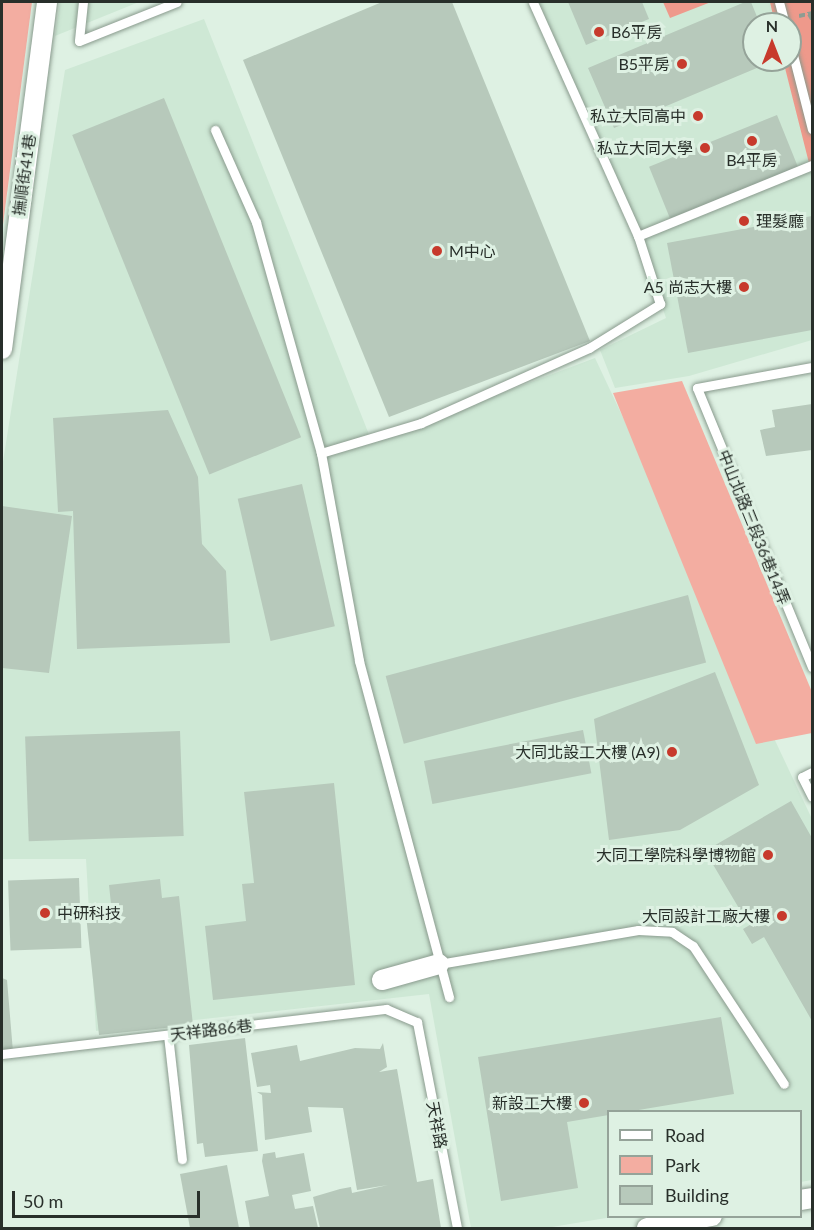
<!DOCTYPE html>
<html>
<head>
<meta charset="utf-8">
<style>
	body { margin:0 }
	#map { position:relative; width:814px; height:1230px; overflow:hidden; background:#def1e3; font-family:Lato,"Noto Sans TC",sans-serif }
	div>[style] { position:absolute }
	.built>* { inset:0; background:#cee8d5 }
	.green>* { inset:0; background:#f3ada1 }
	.forest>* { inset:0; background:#ee998b }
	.building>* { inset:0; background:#b7c9bb; transform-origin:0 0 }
	.path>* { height:4px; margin-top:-2px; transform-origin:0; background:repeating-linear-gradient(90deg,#8e9c92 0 6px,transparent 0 9px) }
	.roads { filter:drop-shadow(0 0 2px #899a8d) drop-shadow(0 0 2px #899a8d) }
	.service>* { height:9px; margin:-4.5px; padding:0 4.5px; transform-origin:4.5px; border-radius:4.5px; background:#fff }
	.minor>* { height:20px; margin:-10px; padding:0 10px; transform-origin:10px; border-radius:10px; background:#fff }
	.dots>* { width:16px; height:16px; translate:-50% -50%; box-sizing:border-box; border:3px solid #def1e3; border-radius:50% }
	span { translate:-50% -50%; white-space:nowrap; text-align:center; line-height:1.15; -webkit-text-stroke:6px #def1e3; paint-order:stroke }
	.poi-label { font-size:16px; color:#282f2a }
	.left { translate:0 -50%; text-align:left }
	.right { translate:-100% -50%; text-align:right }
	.street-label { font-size:16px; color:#282f2a }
	.frame { position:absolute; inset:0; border:3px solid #282f2a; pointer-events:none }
	.legend { position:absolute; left:607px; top:1110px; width:195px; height:108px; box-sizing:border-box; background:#def1e3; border:2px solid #95a399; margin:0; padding:8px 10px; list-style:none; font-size:18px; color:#282f2a }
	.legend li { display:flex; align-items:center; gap:12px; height:30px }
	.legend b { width:30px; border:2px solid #95a399 }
	.north { position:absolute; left:742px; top:12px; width:60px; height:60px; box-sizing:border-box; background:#def1e3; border:2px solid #95a399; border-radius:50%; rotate:0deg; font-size:16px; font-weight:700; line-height:24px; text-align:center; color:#282f2a }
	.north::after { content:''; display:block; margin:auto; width:21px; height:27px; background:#c73a2c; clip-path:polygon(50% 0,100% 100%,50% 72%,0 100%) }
	.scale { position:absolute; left:12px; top:1191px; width:188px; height:27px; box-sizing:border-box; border:3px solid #282f2a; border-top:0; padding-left:8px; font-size:18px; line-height:21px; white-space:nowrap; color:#282f2a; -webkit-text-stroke:4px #def1e3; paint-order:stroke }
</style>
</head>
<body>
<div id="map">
	<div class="built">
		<div style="clip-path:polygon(60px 2px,139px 2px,55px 36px)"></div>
		<div style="clip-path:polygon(evenodd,533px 2px,812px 2px,812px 340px,689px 376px,615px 388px,600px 350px,666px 318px,638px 236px,533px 2px,754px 24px,790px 24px,790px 60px,754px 60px,754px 24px)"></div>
		<div style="clip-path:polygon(204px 19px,372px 442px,595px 358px,812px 819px,812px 1180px,801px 1182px,800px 1112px,608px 1112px,612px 1217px,546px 1228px,471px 1228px,429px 994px,96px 1031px,86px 859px,2px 859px,2px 468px,65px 70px)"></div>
	</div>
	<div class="green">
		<div style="clip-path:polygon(2px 2px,32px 2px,2px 232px)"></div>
		<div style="clip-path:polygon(682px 381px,812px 692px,812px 733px,756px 744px,613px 393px)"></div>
	</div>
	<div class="forest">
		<div style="clip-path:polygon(663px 2px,711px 2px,670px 18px)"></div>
		<div style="clip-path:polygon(770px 2px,812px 2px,812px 175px,783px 60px,790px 60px,790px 24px,775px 24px)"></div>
	</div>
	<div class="building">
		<div style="clip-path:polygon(382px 2px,452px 2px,590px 341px,389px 417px,243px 60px)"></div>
		<div style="clip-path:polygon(568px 2px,642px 2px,649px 19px,586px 45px)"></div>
		<div style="clip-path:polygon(745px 2px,751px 2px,760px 24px,754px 24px,754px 60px,776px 60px,614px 128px,588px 68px)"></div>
		<div style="left:164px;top:98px;width:366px;height:99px;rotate:68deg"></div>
		<div style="left:777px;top:115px;width:56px;height:138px;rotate:68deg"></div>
		<div style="clip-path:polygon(812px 216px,812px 330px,688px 353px,667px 243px)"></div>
		<div style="clip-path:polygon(812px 404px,812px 450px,766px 456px,760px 430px,775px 427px,772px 410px)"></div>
		<div style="clip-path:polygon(168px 410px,198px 477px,202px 544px,226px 571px,230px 643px,77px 649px,73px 511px,58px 512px,53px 418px)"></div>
		<div style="left:302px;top:484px;width:146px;height:66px;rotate:77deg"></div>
		<div style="clip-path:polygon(2px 506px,72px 516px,49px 673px,2px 668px)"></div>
		<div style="left:688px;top:595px;width:70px;height:313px;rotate:75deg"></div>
		<div style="clip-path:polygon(715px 672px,759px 785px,680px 830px,609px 840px,594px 719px)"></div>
		<div style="left:583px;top:730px;width:44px;height:162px;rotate:79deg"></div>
		<div style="left:180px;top:731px;width:105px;height:155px;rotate:88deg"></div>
		<div style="clip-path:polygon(334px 783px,355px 985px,213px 1000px,205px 926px,246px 921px,242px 884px,254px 883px,244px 792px)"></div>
		<div style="clip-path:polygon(791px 801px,812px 838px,812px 1021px,764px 937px,752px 944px,743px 929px,755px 922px,746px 907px,740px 910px,705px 851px)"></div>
		<div style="left:79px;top:878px;width:70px;height:71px;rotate:88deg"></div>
		<div style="clip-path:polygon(160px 879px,162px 898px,179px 896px,193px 1025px,99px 1035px,85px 906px,111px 904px,109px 885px)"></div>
		<div style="clip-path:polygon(2px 978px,7px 980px,13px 1052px,2px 1053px)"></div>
		<div style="clip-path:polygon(721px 1017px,734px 1094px,567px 1122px,578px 1188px,501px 1201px,478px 1057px)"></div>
		<div style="clip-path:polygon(245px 1038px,258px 1151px,205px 1157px,203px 1143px,197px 1144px,189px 1045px)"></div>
		<div style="clip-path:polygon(383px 1043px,387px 1067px,379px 1072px,397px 1069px,417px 1182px,433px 1179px,441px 1228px,320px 1228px,313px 1197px,340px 1189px,351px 1187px,352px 1193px,388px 1185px,357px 1190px,343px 1108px,308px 1107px,312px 1132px,265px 1140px,262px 1095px,257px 1092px,271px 1093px,270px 1085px,257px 1087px,251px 1053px,297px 1045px,300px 1061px,355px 1048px,380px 1049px)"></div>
		<div style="clip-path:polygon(275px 1152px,276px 1158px,304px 1153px,311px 1191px,292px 1195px,295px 1209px,313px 1206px,318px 1228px,250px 1228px,245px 1201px,269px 1196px,262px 1161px,263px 1154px)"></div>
		<div style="clip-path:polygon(227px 1165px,239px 1228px,190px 1228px,180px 1174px)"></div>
	</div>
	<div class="path">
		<div style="left:809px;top:14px;width:6px;rotate:59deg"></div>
		<div style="left:799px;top:16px;width:13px;rotate:-13deg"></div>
	</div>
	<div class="roads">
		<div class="service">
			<div style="left:83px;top:2px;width:39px;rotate:96deg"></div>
			<div style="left:79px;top:41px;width:105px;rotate:-21.7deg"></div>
			<div style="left:779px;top:2px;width:23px;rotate:75deg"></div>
			<div style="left:790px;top:43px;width:89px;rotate:75.7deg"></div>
			<div style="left:215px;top:130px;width:101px;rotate:66deg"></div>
			<div style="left:256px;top:222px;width:240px;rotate:74.3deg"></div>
			<div style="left:321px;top:453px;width:211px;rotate:79.6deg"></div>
			<div style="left:359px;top:661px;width:348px;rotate:75deg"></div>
			<div style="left:638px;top:236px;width:188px;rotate:-22.2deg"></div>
			<div style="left:812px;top:367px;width:117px;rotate:169.7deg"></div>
			<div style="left:697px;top:388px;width:302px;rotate:67.6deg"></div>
			<div style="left:321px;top:453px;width:104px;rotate:-16.7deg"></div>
			<div style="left:421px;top:423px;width:184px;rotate:-24.1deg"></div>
			<div style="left:589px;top:348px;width:84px;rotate:-31.8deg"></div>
			<div style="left:660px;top:304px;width:71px;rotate:-107.9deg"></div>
			<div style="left:638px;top:236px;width:256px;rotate:-114.2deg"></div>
			<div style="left:812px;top:772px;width:11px;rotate:153deg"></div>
			<div style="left:802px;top:777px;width:22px;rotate:63deg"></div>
			<div style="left:439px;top:964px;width:202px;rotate:-9.7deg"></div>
			<div style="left:638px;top:930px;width:34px;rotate:3deg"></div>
			<div style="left:672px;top:932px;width:25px;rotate:34deg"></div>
			<div style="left:693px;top:946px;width:165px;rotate:56.6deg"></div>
			<div style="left:168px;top:1035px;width:125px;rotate:83.6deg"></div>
			<div style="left:2px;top:1054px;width:387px;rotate:-6.7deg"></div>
			<div style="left:386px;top:1009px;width:34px;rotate:23deg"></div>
			<div style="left:417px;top:1022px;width:210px;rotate:79deg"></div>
		</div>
		<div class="minor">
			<div style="left:2px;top:349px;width:350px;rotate:-82.6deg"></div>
			<div style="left:382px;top:980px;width:59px;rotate:-15.7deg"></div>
			<div style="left:800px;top:1200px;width:12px;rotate:-9deg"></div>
			<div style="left:647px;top:1228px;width:66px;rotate:-10.5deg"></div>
		</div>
	</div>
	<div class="dots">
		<div style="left:599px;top:32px;background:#c73a2c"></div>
		<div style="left:682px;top:64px;background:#c73a2c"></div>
		<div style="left:698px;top:116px;background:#c73a2c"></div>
		<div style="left:752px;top:141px;background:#c73a2c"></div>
		<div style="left:705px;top:148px;background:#c73a2c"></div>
		<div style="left:744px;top:221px;background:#c73a2c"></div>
		<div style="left:437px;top:251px;background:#c73a2c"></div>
		<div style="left:744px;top:287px;background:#c73a2c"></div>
		<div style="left:672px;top:752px;background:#c73a2c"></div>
		<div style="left:768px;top:855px;background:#c73a2c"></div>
		<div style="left:45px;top:913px;background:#c73a2c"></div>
		<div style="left:782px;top:916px;background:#c73a2c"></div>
		<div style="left:584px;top:1103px;background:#c73a2c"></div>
	</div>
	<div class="poi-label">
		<span class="left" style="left:611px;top:32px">B6平房</span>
		<span class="right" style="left:670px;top:64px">B5平房</span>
		<span class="right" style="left:686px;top:116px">私立大同高中</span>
		<span class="right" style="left:693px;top:148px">私立大同大學</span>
		<span style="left:752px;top:160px">B4平房</span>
		<span class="left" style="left:756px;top:221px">理髮廳</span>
		<span class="left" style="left:449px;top:251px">M中心</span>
		<span class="right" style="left:732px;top:287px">A5 尚志大樓</span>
		<span class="right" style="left:660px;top:752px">大同北設工大樓 (A9)</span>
		<span class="right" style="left:756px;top:855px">大同工學院科學博物館</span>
		<span class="left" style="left:57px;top:913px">中研科技</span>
		<span class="right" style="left:770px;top:916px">大同設計工廠大樓</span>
		<span class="right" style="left:572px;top:1103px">新設工大樓</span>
	</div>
	<div class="street-label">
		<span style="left:24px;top:175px;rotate:-82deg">撫順街41巷</span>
		<span style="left:754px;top:527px;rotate:68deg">中山北路三段36巷14弄</span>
		<span style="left:211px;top:1030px;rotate:-7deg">天祥路86巷</span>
		<span style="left:437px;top:1125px;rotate:79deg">天祥路</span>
	</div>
	<div class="frame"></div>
	<ul class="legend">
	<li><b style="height:8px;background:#fff"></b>Road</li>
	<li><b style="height:16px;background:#f3ada1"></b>Park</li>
	<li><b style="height:16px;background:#b7c9bb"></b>Building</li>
	</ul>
	<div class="north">N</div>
	<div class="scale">50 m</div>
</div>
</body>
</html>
